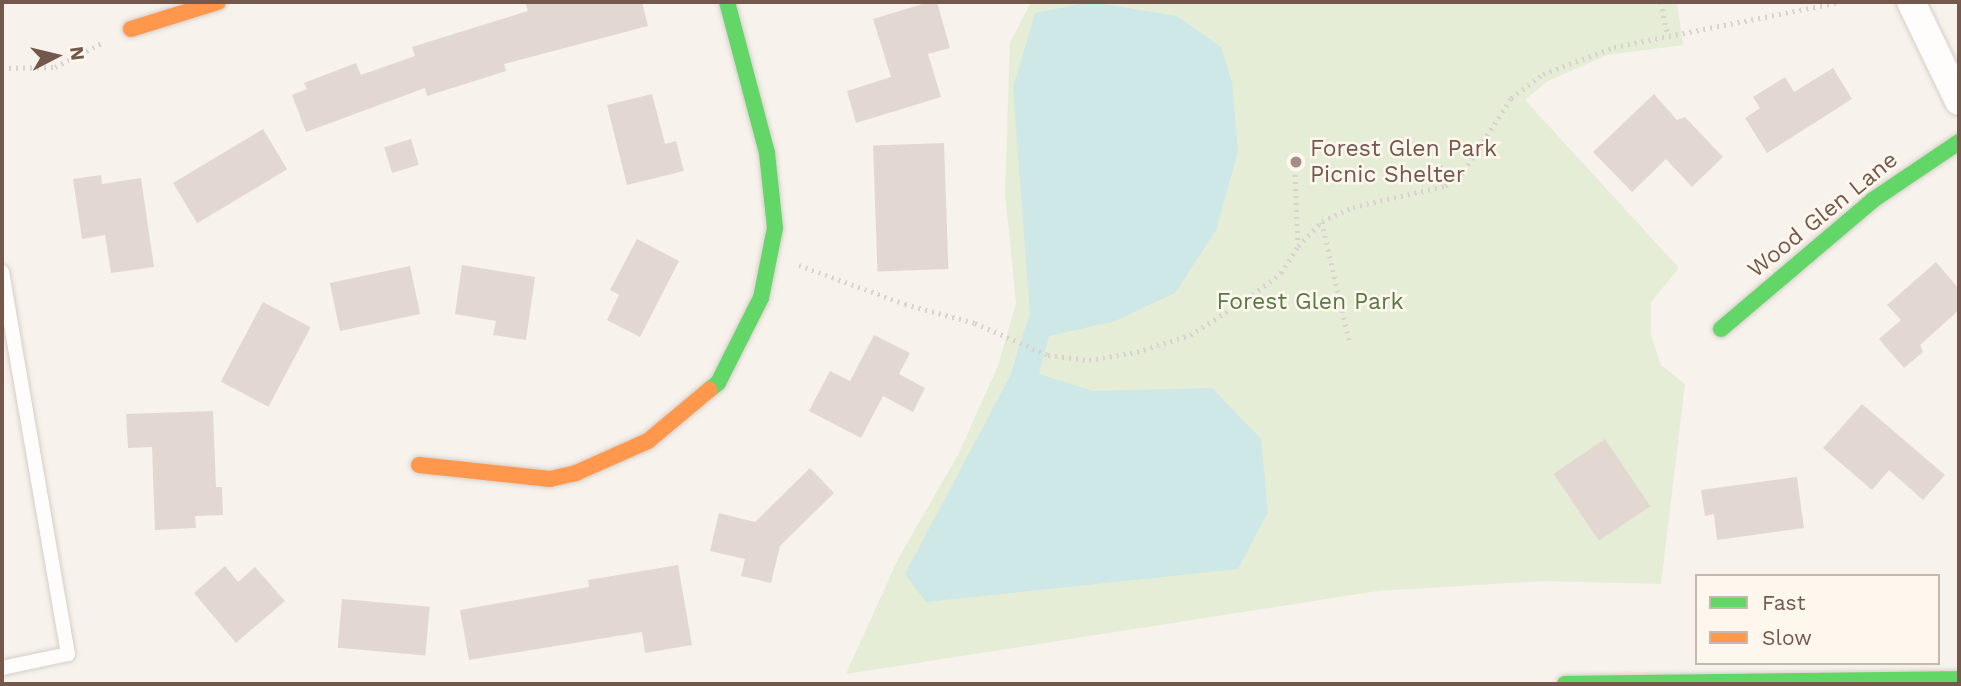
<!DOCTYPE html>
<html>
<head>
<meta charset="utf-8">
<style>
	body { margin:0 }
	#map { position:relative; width:1961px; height:686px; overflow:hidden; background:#f7f2ec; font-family:"Work Sans",sans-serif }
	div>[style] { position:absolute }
	.green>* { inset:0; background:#e5edd7 }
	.water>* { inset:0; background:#cee7e7 }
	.building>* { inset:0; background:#e2d8d1; transform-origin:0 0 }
	.path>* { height:4.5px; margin-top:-2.25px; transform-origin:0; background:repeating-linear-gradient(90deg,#dad2cf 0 2px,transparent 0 7px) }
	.roads { filter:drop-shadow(0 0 2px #d6cec8) drop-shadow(0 0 2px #d6cec8) }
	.lane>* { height:14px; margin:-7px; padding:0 7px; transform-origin:7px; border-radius:7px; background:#fefdfc }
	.street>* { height:28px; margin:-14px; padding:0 14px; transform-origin:14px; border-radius:14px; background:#fefdfc }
	.fast>* { height:16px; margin:-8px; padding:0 8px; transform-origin:8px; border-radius:8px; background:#63d668 }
	.slow>* { height:16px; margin:-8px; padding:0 8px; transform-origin:8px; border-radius:8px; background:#ff974d }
	.dots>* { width:19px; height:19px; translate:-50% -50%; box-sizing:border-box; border:4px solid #fef7ee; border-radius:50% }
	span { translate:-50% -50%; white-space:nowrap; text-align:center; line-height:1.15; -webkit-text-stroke:5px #fef7ee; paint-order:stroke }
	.poi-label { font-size:23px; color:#75584c }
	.left { translate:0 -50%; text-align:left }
	.street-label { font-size:23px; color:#75584c }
	.park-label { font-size:23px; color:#577a44 }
	.frame { position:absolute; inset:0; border:4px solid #75584c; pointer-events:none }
	.legend { position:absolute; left:1695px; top:574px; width:245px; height:91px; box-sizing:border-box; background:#fef7ee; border:2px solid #c7b7ad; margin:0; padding:9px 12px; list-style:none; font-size:21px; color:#75584c }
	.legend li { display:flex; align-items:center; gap:14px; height:35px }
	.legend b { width:35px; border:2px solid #c7b7ad }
	.north { position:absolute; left:21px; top:21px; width:70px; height:70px; -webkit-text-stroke:5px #fef7ee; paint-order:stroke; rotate:83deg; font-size:19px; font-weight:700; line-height:28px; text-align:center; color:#75584c }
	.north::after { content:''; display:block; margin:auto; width:24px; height:32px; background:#75584c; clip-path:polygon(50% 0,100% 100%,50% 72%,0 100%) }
</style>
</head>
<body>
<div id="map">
	<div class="green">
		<div style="clip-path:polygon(1031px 2px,1677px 2px,1683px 45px,1607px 55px,1546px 82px,1525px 100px,1679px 268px,1651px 302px,1651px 335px,1661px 365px,1685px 384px,1661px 584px,1543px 581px,1378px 591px,846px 674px,899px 557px,958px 455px,998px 366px,1016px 303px,1005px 193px,1010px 43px)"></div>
	</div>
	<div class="water">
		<div style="clip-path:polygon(1091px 2px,1177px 16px,1221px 47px,1232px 82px,1238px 152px,1216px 230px,1175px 293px,1115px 321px,1049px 336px,1039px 374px,1093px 391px,1212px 388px,1261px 439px,1268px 512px,1238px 569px,926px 602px,905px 574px,1010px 376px,1030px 313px,1013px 88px,1035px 13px)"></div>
	</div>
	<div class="building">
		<div style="clip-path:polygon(525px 2px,642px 2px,648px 26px,504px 64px,506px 71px,427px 96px,425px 88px,306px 132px,292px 95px,307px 89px,304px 83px,356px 63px,361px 75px,415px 56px,412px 47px,528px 11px)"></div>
		<div style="clip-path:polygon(929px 2px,937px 2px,950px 48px,928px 54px,941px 97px,856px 123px,847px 91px,891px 77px,873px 19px)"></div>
		<div style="clip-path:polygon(1833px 68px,1852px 99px,1767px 153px,1745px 118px,1760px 108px,1753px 97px,1785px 77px,1794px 92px)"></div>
		<div style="clip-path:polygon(652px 94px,665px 144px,676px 141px,684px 171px,627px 185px,607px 105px)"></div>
		<div style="clip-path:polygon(1654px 94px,1677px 120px,1685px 117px,1723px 157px,1692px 187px,1666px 159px,1632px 192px,1593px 152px)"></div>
		<div style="left:263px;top:129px;width:47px;height:105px;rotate:59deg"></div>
		<div style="left:411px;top:139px;width:27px;height:28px;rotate:73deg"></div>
		<div style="left:944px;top:143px;width:126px;height:71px;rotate:88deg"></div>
		<div style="clip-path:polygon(101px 175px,102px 184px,141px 178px,154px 267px,111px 273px,105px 235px,82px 239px,73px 179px)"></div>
		<div style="clip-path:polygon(637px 239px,679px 261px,640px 337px,607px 320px,619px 295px,610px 290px)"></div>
		<div style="clip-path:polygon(1936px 262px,1959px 289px,1959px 310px,1920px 345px,1923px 352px,1904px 368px,1879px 339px,1901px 320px,1887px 305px)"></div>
		<div style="clip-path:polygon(462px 265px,535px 277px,526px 340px,493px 335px,496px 321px,455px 314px)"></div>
		<div style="left:410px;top:266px;width:49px;height:82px;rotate:78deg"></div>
		<div style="left:263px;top:302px;width:54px;height:90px;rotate:28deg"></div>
		<div style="clip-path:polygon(874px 335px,910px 353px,899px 374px,925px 388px,913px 412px,883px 396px,861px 438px,809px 411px,830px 371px,850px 381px)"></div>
		<div style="clip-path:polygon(1862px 404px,1945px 475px,1923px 500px,1889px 470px,1872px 490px,1823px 448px)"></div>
		<div style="clip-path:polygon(213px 411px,216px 487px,222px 487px,223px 515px,195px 516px,196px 528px,155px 530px,152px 447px,128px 448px,126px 414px)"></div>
		<div style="left:1605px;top:439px;width:81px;height:62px;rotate:56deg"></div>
		<div style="clip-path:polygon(810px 468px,834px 493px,780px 546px,771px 583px,741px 576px,745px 559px,710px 551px,719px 513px,755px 522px)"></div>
		<div style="clip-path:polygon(1797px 477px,1804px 528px,1717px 540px,1714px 514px,1705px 516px,1701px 490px)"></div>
		<div style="clip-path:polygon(678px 565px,692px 645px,645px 653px,642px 632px,469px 660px,460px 610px,589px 587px,588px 580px)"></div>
		<div style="clip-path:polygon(225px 566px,238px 582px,255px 567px,285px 601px,236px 643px,194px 593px)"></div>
		<div style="left:342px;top:599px;width:88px;height:49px;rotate:5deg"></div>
	</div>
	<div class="path">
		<div style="left:1661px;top:2px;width:35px;rotate:78deg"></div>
		<div style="left:2px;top:68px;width:53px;rotate:-1.1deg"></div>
		<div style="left:55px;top:67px;width:53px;rotate:-27.1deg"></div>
		<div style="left:1440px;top:166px;width:19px;rotate:51deg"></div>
		<div style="left:1295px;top:168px;width:76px;rotate:87.7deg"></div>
		<div style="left:1322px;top:222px;width:121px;rotate:77.1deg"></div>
		<div style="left:799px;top:265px;width:113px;rotate:20.2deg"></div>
		<div style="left:905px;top:304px;width:73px;rotate:15.2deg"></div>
		<div style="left:975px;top:323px;width:80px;rotate:23.7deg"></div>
		<div style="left:1048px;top:355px;width:41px;rotate:7deg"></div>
		<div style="left:1089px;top:360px;width:49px;rotate:-9.5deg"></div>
		<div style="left:1137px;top:352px;width:56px;rotate:-17.8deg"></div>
		<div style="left:1190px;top:335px;width:67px;rotate:-32.3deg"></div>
		<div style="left:1247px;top:299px;width:43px;rotate:-37.4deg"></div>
		<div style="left:1281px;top:273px;width:32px;rotate:-58deg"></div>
		<div style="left:1298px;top:246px;width:35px;rotate:-46deg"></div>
		<div style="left:1322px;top:221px;width:34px;rotate:-24deg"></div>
		<div style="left:1353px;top:207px;width:94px;rotate:-12.9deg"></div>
		<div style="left:1445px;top:186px;width:24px;rotate:-38deg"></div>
		<div style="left:1464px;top:171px;width:87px;rotate:-57.2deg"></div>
		<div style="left:1511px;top:98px;width:40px;rotate:-37deg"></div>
		<div style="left:1543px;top:74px;width:76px;rotate:-20.8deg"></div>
		<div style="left:1614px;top:47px;width:230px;rotate:-11.3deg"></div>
	</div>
	<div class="roads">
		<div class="lane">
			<div style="left:2px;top:272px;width:388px;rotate:80.2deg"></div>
			<div style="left:68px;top:654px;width:67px;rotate:168deg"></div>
		</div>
		<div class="street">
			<div style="left:1911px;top:2px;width:110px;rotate:64.1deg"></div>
		</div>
		<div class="fast">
			<div style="left:1721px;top:329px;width:199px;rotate:-40.3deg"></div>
			<div style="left:1873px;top:200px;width:104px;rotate:-34deg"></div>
			<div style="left:709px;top:390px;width:11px;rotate:-38deg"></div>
			<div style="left:718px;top:383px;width:95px;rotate:-63.2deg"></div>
			<div style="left:761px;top:298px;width:71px;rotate:-78.7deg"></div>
			<div style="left:775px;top:228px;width:75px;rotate:-96.1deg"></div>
			<div style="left:767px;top:153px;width:156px;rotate:-104.8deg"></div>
			<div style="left:1565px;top:684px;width:394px;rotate:-0.7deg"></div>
		</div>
		<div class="slow">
			<div style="left:131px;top:29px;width:91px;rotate:-17.2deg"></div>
			<div style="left:419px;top:465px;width:132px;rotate:6.1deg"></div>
			<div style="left:550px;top:479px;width:27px;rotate:-13deg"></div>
			<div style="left:576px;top:473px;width:79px;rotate:-24deg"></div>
			<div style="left:648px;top:441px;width:80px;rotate:-39.9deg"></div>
		</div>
	</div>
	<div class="dots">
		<div style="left:1296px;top:162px;background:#a28e84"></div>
	</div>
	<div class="poi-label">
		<span class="left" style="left:1310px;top:162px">Forest Glen Park<br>Picnic Shelter</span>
	</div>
	<div class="street-label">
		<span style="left:1823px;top:215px;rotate:-39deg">Wood Glen Lane</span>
	</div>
	<div class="park-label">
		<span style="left:1310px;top:302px">Forest Glen Park</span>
	</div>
	<div class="frame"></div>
	<ul class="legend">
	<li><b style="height:9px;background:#63d668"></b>Fast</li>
	<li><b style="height:9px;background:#ff974d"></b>Slow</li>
	</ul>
	<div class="north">N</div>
</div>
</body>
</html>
